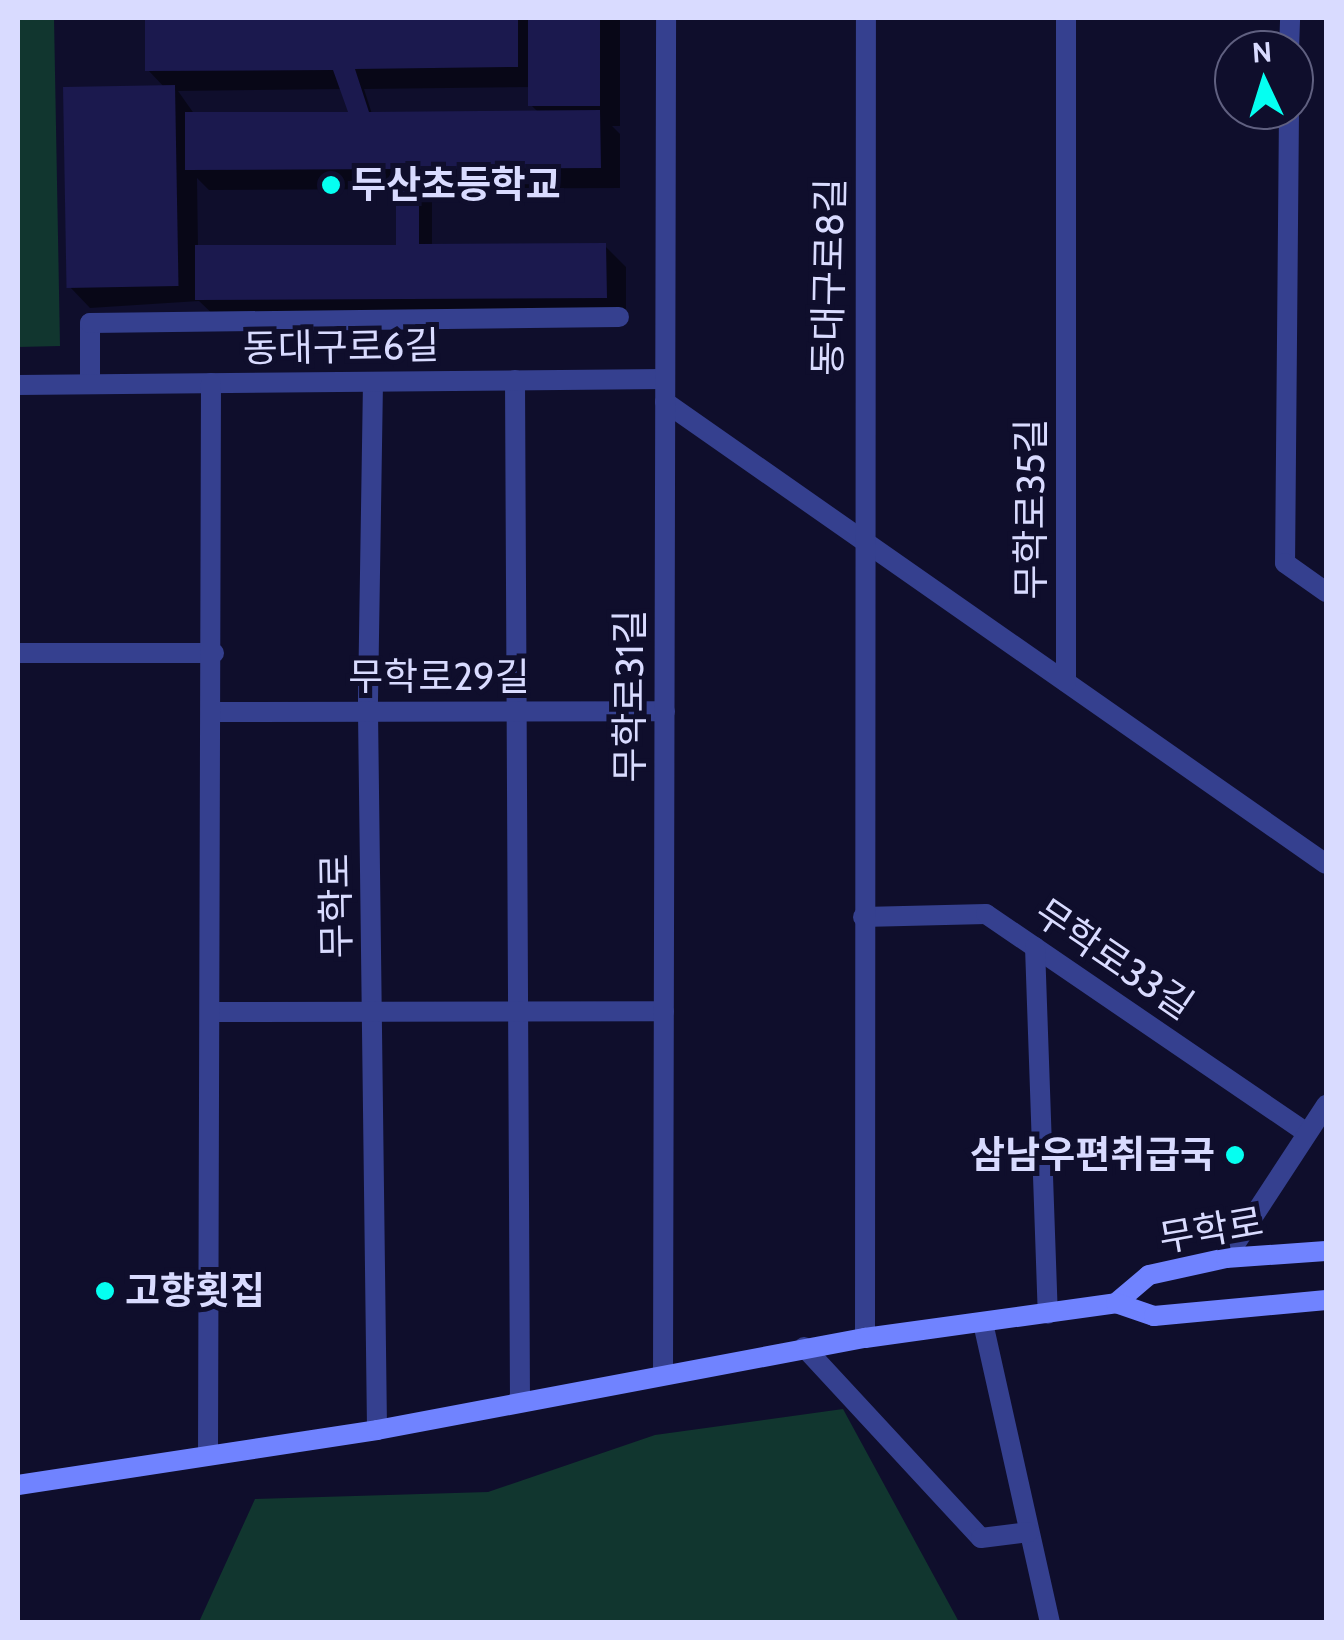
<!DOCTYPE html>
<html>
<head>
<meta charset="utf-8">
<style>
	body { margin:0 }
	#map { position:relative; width:1344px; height:1640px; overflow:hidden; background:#0f0e2c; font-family:Cabin,"Noto Sans KR",sans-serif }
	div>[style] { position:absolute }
	.green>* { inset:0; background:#11362f }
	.shadow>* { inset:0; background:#0007 }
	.building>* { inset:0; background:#1b194e; transform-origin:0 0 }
	.lane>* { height:20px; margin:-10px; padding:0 10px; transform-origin:10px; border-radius:10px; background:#35408f }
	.street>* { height:20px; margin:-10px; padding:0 10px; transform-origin:10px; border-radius:10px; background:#35408f }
	.secondary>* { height:20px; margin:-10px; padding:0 10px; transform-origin:10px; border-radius:10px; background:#7083ff }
	.dots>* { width:28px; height:28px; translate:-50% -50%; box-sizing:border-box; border:5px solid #0f0e2c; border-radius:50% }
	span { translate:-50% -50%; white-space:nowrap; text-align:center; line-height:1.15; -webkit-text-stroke:10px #0f0e2c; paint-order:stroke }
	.poi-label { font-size:38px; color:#d9dbff; font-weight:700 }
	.left { translate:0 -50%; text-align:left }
	.right { translate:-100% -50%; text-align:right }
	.street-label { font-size:38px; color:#d9dbff }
	.frame { position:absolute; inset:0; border:20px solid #d9dbff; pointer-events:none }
	.north { position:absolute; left:1214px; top:30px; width:100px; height:100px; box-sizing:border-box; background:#0f0e2c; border:2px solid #606080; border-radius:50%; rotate:356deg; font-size:28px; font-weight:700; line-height:40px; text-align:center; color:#d9dbff }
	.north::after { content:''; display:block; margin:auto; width:35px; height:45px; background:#05fff1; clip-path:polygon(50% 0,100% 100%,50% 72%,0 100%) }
</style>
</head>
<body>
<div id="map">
	<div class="green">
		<div style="clip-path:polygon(18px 18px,54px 18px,60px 346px,18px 347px)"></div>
		<div style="clip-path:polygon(843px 1409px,959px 1622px,199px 1622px,255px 1499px,488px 1492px,655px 1435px)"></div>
	</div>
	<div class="shadow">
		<div style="clip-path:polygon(evenodd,147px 18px,620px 18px,620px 126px,612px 126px,620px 134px,620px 188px,432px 189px,432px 247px,605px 246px,626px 267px,626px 318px,219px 320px,199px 301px,90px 308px,70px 287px,165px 88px,148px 70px,147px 18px,531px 87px,531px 105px,539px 113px,372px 114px,364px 89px,531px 87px,147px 18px,343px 89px,352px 114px,195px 115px,178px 91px,343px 89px,147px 18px,197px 178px,209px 190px,398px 189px,398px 247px,198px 248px,197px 178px)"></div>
	</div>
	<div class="building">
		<div style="clip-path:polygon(145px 18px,518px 18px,518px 67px,355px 69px,369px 112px,600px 110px,601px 168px,419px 169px,419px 244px,606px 243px,607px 298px,195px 300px,195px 245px,396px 245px,396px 169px,185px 170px,185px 112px,348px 112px,333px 70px,145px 71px)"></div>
		<div style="left:528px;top:18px;width:72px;height:88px"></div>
		<div style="left:175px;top:85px;width:201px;height:112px;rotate:89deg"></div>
	</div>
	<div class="lane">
		<div style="left:90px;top:384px;width:61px;rotate:-90deg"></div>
		<div style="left:90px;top:323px;width:529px;rotate:-0.65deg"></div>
		<div style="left:983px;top:1323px;width:306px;rotate:77.4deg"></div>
		<div style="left:804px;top:1347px;width:260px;rotate:47.2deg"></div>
		<div style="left:981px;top:1538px;width:48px;rotate:-7.1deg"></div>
	</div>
	<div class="street">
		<div style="left:1289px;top:50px;width:32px;rotate:-88deg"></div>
		<div style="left:1289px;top:110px;width:453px;rotate:90.5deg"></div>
		<div style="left:1285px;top:563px;width:50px;rotate:35.3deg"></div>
		<div style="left:515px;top:380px;width:1022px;rotate:89.72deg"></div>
		<div style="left:373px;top:382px;width:330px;rotate:90.9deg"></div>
		<div style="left:368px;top:712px;width:718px;rotate:89.28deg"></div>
		<div style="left:18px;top:385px;width:647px;rotate:-0.53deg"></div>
		<div style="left:665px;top:402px;width:806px;rotate:34.95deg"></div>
		<div style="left:18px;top:653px;width:196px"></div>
		<div style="left:1066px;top:682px;width:664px;rotate:-90deg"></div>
		<div style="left:213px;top:712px;width:452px;rotate:-0.1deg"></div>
		<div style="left:863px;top:917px;width:123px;rotate:-1.4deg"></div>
		<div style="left:986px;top:914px;width:385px;rotate:34.3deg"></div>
		<div style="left:1035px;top:947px;width:367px;rotate:88deg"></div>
		<div style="left:213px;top:1012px;width:451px;rotate:-0.1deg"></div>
		<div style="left:1226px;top:1258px;width:183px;rotate:-56.8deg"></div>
		<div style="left:865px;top:1338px;width:1320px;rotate:-89.96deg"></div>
		<div style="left:663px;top:1375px;width:1357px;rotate:-89.87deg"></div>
		<div style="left:208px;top:1455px;width:1072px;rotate:-89.84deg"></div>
	</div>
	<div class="secondary">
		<div style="left:1116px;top:1303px;width:43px;rotate:-40.3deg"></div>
		<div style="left:1149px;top:1275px;width:79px;rotate:-12.4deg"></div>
		<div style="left:1226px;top:1258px;width:100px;rotate:-4deg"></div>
		<div style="left:18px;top:1485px;width:363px;rotate:-8.7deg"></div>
		<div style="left:377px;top:1430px;width:497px;rotate:-10.7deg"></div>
		<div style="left:865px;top:1338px;width:253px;rotate:-7.9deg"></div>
		<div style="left:1116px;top:1303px;width:40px;rotate:18.9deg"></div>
		<div style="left:1154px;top:1316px;width:173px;rotate:-5.3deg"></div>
	</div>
	<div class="dots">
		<div style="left:331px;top:185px;background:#05fff1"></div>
		<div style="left:1235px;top:1155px;background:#05fff1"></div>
		<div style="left:105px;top:1291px;background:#05fff1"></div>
	</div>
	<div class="poi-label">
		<span class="left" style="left:351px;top:185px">두산초등학교</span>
		<span class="right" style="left:1215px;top:1155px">삼남우편취급국</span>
		<span class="left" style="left:125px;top:1291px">고향횟집</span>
	</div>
	<div class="street-label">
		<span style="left:829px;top:277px;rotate:-89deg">동대구로8길</span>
		<span style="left:341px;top:347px;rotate:-1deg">동대구로6길</span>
		<span style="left:1031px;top:509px;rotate:-90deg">무학로35길</span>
		<span style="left:439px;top:677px">무학로29길</span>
		<span style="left:630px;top:696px;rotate:-90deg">무학로31길</span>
		<span style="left:336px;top:906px;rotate:-91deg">무학로</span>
		<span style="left:1114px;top:959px;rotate:34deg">무학로33길</span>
		<span style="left:1211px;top:1230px;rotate:-10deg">무학로</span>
	</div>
	<div class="frame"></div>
	<div class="north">N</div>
</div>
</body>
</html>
